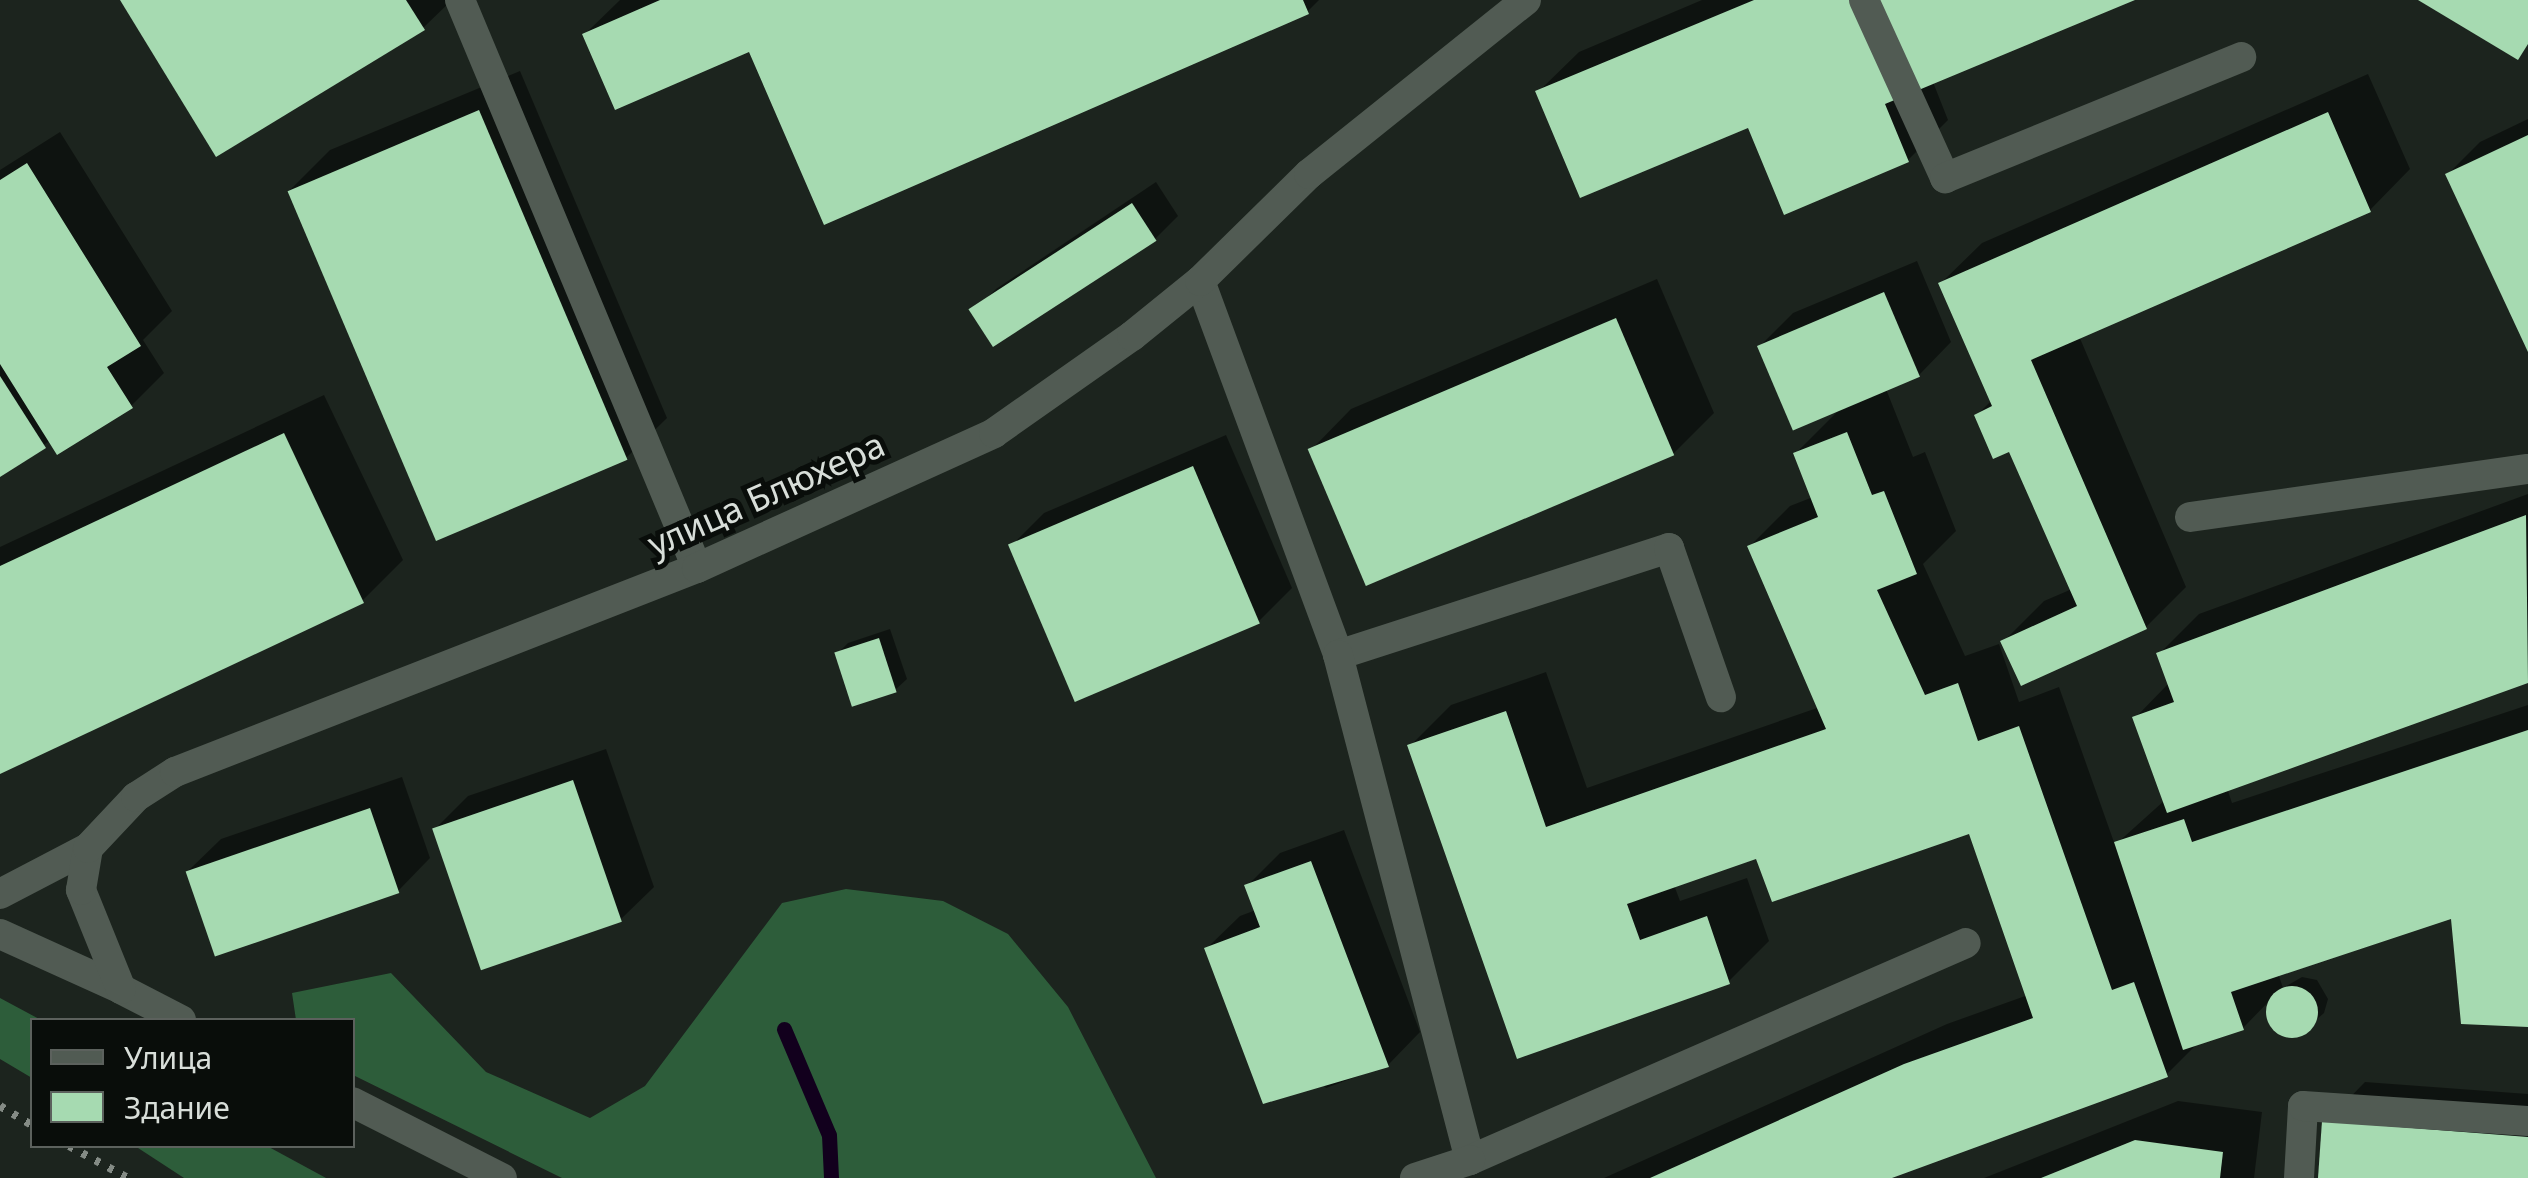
<!DOCTYPE html>
<html>
<head>
<meta charset="utf-8">
<style>
	body { margin:0 }
	#map { position:relative; width:2528px; height:1178px; overflow:hidden; background:#1c241e; font-family:"Noto Sans",sans-serif }
	div>[style] { position:absolute }
	.forest>* { inset:0; background:#2d5d3a }
	.shadow>* { inset:0; background:#0007 }
	.stream>* { height:15px; margin:-7.5px; padding:0 7.5px; transform-origin:7.5px; border-radius:7.5px; background:#12001d }
	.building>* { inset:0; background:#a6dab1; transform-origin:0 0 }
	.round { border-radius:50% }
	.service>* { height:30px; margin:-15px; padding:0 15px; transform-origin:15px; border-radius:15px; background:#515b53 }
	.minor>* { height:30px; margin:-15px; padding:0 15px; transform-origin:15px; border-radius:15px; background:#515b53 }
	.rail>* { height:8px; margin-top:-4px; transform-origin:0; background:repeating-linear-gradient(90deg,#848b85 0 5px,transparent 0 15px) }
	span { translate:-50% -50%; white-space:nowrap; text-align:center; line-height:1.15; -webkit-text-stroke:10px #090d0a; paint-order:stroke }
	.street-label { font-size:35px; color:#d8ded9 }
	.legend { position:absolute; left:30px; top:1018px; width:325px; height:130px; box-sizing:border-box; background:#090d0a; border:2px solid #5c615d; margin:0; padding:12px 18px; list-style:none; font-size:30px; color:#d8ded9 }
	.legend li { display:flex; align-items:center; gap:20px; height:50px }
	.legend b { width:50px; border:2px solid #5c615d }
</style>
</head>
<body>
<div id="map">
	<div class="forest">
		<div style="clip-path:polygon(846px 889px,943px 901px,1008px 934px,1068px 1007px,1156px 1178px,562px 1178px,353px 1075px,352px 1020px,296px 1020px,292px 993px,391px 973px,486px 1072px,590px 1118px,645px 1086px,782px 903px)"></div>
		<div style="clip-path:polygon(0 998px,41px 1020px,32px 1020px,32px 1078px,0 1059px)"></div>
		<div style="clip-path:polygon(135px 1146px,267px 1146px,326px 1178px,184px 1178px)"></div>
	</div>
	<div class="shadow">
		<div style="clip-path:polygon(123px 0,452px 0,423px 28px)"></div>
		<div style="clip-path:polygon(620px 0,1319px 0,1307px 12px,750px 48px,585px 34px)"></div>
		<div style="clip-path:polygon(1702px 0,2128px 0,1933px 82px,1948px 120px,1908px 160px,1749px 125px,1538px 92px,1579px 52px)"></div>
		<div style="clip-path:polygon(520px 71px,667px 418px,626px 458px,290px 190px,330px 150px)"></div>
		<div style="clip-path:polygon(2368px 74px,2410px 169px,2370px 210px,2079px 336px,2186px 587px,2146px 627px,2003px 642px,2044px 601px,2072px 589px,2010px 449px,1977px 415px,1992px 400px,1941px 283px,1982px 243px)"></div>
		<div style="clip-path:polygon(2528px 119px,2528px 346px,2448px 174px,2480px 142px)"></div>
		<div style="clip-path:polygon(60px 132px,172px 311px,143px 340px,164px 373px,131px 406px,51px 440px,0 474px,0 170px)"></div>
		<div style="clip-path:polygon(1156px 182px,1178px 216px,1155px 239px,973px 312px,996px 289px)"></div>
		<div style="clip-path:polygon(1917px 261px,1951px 342px,1919px 375px,1886px 389px,1913px 457px,1925px 452px,1956px 531px,1923px 564px,1965px 656px,1999px 644px,2019px 702px,2059px 687px,2115px 845px,2165px 800px,2135px 718px,2169px 683px,2159px 654px,2199px 614px,2528px 494px,2528px 679px,2227px 788px,2232px 803px,2528px 705px,2528px 1024px,2453px 916px,2278px 973px,2283px 988px,2302px 977px,2317px 980px,2328px 999px,2324px 1013px,2299px 1035px,2277px 1030px,2270px 1018px,2276px 994px,2243px 1028px,2198px 1043px,2166px 1075px,1886px 1178px,1604px 1178px,1947px 1024px,2028px 995px,1970px 831px,1758px 856px,1674px 885px,1680px 901px,1747px 878px,1769px 941px,1728px 982px,1518px 1056px,1410px 746px,1451px 705px,1546px 672px,1587px 788px,1820px 707px,1750px 546px,1790px 506px,1813px 497px,1796px 453px,1841px 408px,1760px 346px,1793px 313px)"></div>
		<div style="clip-path:polygon(1657px 279px,1714px 413px,1674px 453px,1311px 450px,1351px 409px)"></div>
		<div style="clip-path:polygon(324px 395px,403px 560px,362px 601px,0 771px,0 547px)"></div>
		<div style="clip-path:polygon(1226px 435px,1292px 588px,1259px 621px,1011px 546px,1044px 513px)"></div>
		<div style="clip-path:polygon(890px 629px,907px 679px,895px 690px,837px 654px,848px 643px)"></div>
		<div style="clip-path:polygon(606px 749px,654px 887px,621px 919px,435px 829px,468px 796px)"></div>
		<div style="clip-path:polygon(402px 777px,430px 858px,398px 891px,188px 871px,221px 839px)"></div>
		<div style="clip-path:polygon(1344px 830px,1420px 1032px,1388px 1065px,1326px 1088px,1207px 948px,1240px 916px,1256px 910px,1247px 886px,1280px 853px)"></div>
		<div style="clip-path:polygon(2365px 1082px,2528px 1094px,2528px 1178px,2321px 1178px,2325px 1123px)"></div>
		<div style="clip-path:polygon(2178px 1101px,2262px 1112px,2254px 1178px,1984px 1178px)"></div>
	</div>
	<div class="stream">
		<div style="left:784px;top:1029px;width:115px;rotate:67deg"></div>
		<div style="left:829px;top:1135px;width:43px;rotate:87.3deg"></div>
	</div>
	<div class="building">
		<div style="clip-path:polygon(120px 0,406px 0,425px 30px,216px 157px)"></div>
		<div style="clip-path:polygon(660px 0,1303px 0,1309px 14px,824px 225px,749px 52px,615px 110px,582px 34px)"></div>
		<div style="clip-path:polygon(1754px 0,2135px 0,1885px 104px,1909px 162px,1784px 215px,1748px 128px,1580px 198px,1535px 91px)"></div>
		<div style="clip-path:polygon(2418px 0,2528px 0,2528px 44px,2518px 60px)"></div>
		<div style="left:479px;top:110px;width:380px;height:208px;rotate:67deg"></div>
		<div style="clip-path:polygon(2328px 112px,2371px 212px,2031px 360px,2147px 629px,2021px 686px,2000px 641px,2077px 606px,2009px 452px,1993px 459px,1974px 415px,1992px 406px,1938px 283px)"></div>
		<div style="clip-path:polygon(2528px 135px,2528px 352px,2445px 174px)"></div>
		<div style="clip-path:polygon(27px 163px,141px 346px,107px 367px,133px 408px,57px 455px,0 364px,0 180px)"></div>
		<div style="left:1132px;top:203px;width:45px;height:195px;rotate:57deg"></div>
		<div style="left:1884px;top:292px;width:92px;height:138px;rotate:67deg"></div>
		<div style="left:1616px;top:318px;width:149px;height:335px;rotate:67deg"></div>
		<div style="clip-path:polygon(0 376px,46px 448px,0 477px)"></div>
		<div style="clip-path:polygon(1847px 432px,1872px 495px,1884px 491px,1917px 574px,1877px 590px,1925px 695px,1958px 683px,1978px 741px,2019px 726px,2112px 990px,2134px 982px,2168px 1077px,1892px 1178px,1650px 1178px,1904px 1064px,2033px 1018px,1969px 834px,1772px 902px,1756px 859px,1627px 904px,1640px 940px,1707px 916px,1730px 984px,1517px 1059px,1407px 745px,1506px 711px,1546px 827px,1826px 729px,1747px 546px,1818px 517px,1793px 453px)"></div>
		<div style="clip-path:polygon(284px 433px,364px 603px,0 774px,0 566px)"></div>
		<div style="left:1193px;top:466px;width:171px;height:201px;rotate:67deg"></div>
		<div style="clip-path:polygon(2526px 515px,2528px 683px,2167px 813px,2132px 717px,2174px 702px,2156px 653px)"></div>
		<div style="left:879px;top:638px;width:57px;height:47px;rotate:72deg"></div>
		<div style="clip-path:polygon(2528px 730px,2528px 1027px,2461px 1024px,2451px 919px,2231px 992px,2244px 1030px,2183px 1050px,2114px 842px,2184px 819px,2192px 842px)"></div>
		<div style="left:573px;top:780px;width:150px;height:149px;rotate:71deg"></div>
		<div style="left:370px;top:808px;width:90px;height:195px;rotate:71deg"></div>
		<div style="clip-path:polygon(1311px 861px,1389px 1067px,1263px 1104px,1204px 948px,1260px 927px,1244px 885px)"></div>
		<div class="round" style="left:2266px;top:986px;width:52px;height:52px"></div>
		<div style="clip-path:polygon(2322px 1121px,2528px 1137px,2528px 1178px,2318px 1178px)"></div>
		<div style="clip-path:polygon(2135px 1140px,2223px 1152px,2220px 1178px,2041px 1178px)"></div>
	</div>
	<div class="service">
		<div style="left:460px;top:0;width:615px;rotate:67.35deg"></div>
		<div style="left:1864px;top:0;width:196px;rotate:65.5deg"></div>
		<div style="left:1945px;top:178px;width:320px;rotate:-22.2deg"></div>
		<div style="left:1200px;top:281px;width:399px;rotate:69.7deg"></div>
		<div style="left:1338px;top:655px;width:348px;rotate:-17.9deg"></div>
		<div style="left:1669px;top:548px;width:158px;rotate:70.8deg"></div>
		<div style="left:2190px;top:517px;width:341px;rotate:-8.1deg"></div>
		<div style="left:1338px;top:655px;width:522px;rotate:75.35deg"></div>
		<div style="left:1470px;top:1160px;width:541px;rotate:-23.63deg"></div>
		<div style="left:0;top:894px;width:99px;rotate:-27.6deg"></div>
		<div style="left:0;top:934px;width:133px;rotate:24.4deg"></div>
		<div style="left:1415px;top:1178px;width:58px;rotate:-18.1deg"></div>
		<div style="left:2299px;top:1178px;width:72px;rotate:-86.8deg"></div>
		<div style="left:2303px;top:1106px;width:225px;rotate:3.8deg"></div>
	</div>
	<div class="minor">
		<div style="left:181px;top:1020px;width:68px;rotate:-152.7deg"></div>
		<div style="left:121px;top:989px;width:107px;rotate:-112deg"></div>
		<div style="left:81px;top:890px;width:43px;rotate:-80.5deg"></div>
		<div style="left:88px;top:848px;width:70px;rotate:-46.7deg"></div>
		<div style="left:136px;top:797px;width:46px;rotate:-32.7deg"></div>
		<div style="left:175px;top:772px;width:560px;rotate:-21.35deg"></div>
		<div style="left:697px;top:568px;width:326px;rotate:-24.4deg"></div>
		<div style="left:994px;top:433px;width:169px;rotate:-35.1deg"></div>
		<div style="left:1132px;top:336px;width:87px;rotate:-39deg"></div>
		<div style="left:1200px;top:281px;width:153px;rotate:-44.5deg"></div>
		<div style="left:1309px;top:174px;width:278px;rotate:-38.7deg"></div>
		<div style="left:352px;top:1102px;width:168px;rotate:26.9deg"></div>
	</div>
	<div class="rail">
		<div style="left:0;top:1106px;width:37px;rotate:31deg"></div>
		<div style="left:69px;top:1146px;width:67px;rotate:28.5deg"></div>
	</div>
	<div class="street-label">
		<span style="left:766px;top:494px;rotate:-24deg">улица Блюхера</span>
	</div>
	<ul class="legend">
	<li><b style="height:12px;background:#515b53"></b>Улица</li>
	<li><b style="height:28px;background:#a6dab1"></b>Здание</li>
	</ul>
</div>
</body>
</html>
